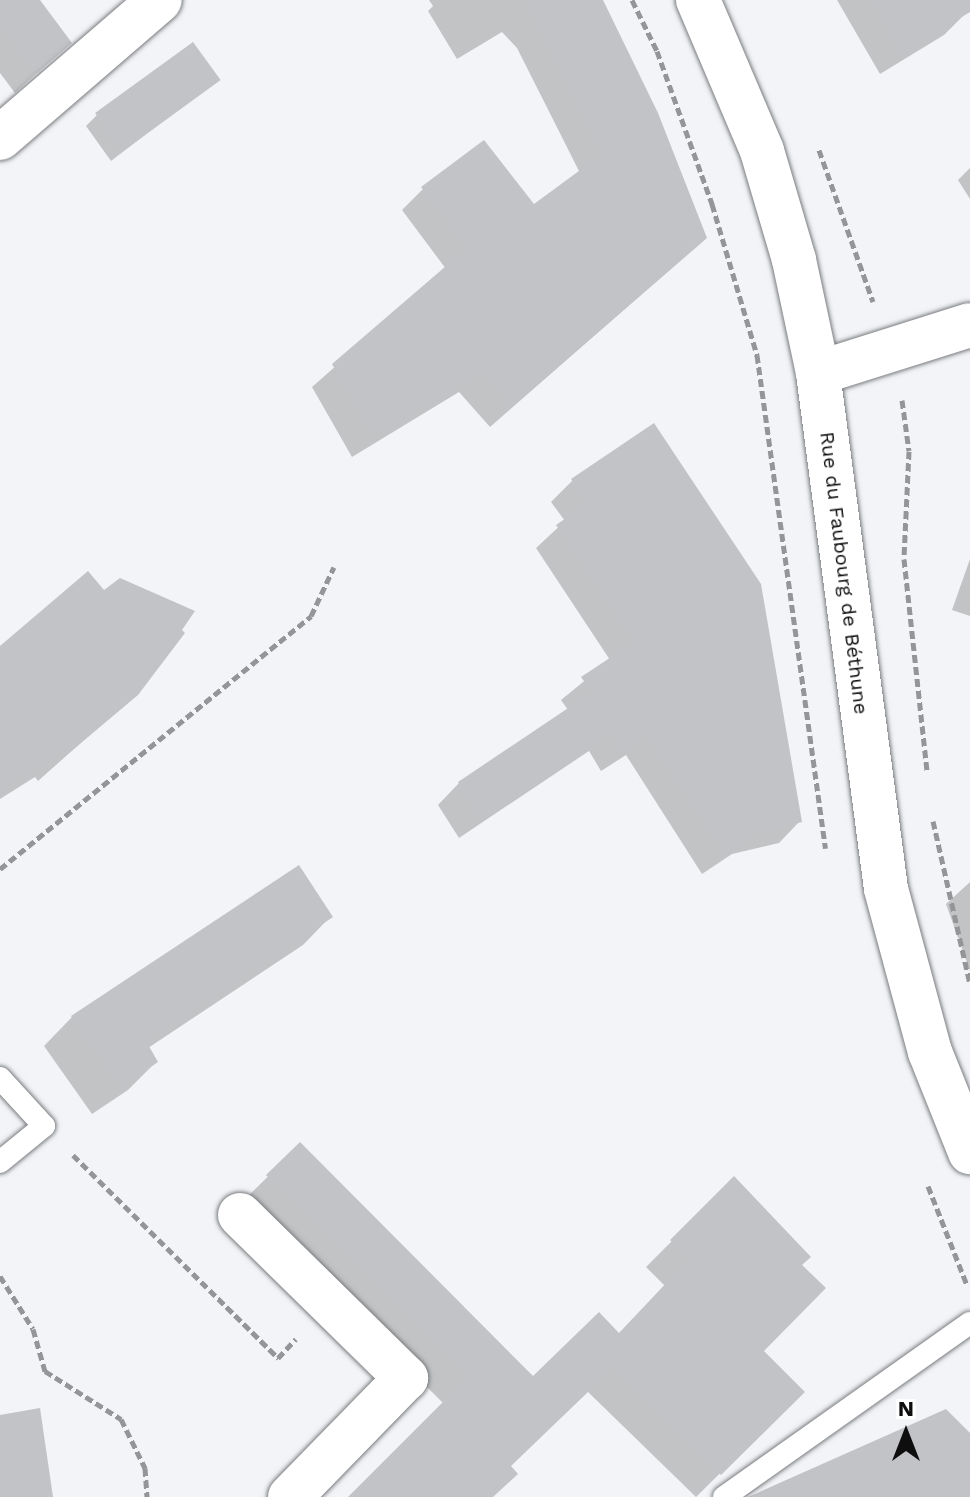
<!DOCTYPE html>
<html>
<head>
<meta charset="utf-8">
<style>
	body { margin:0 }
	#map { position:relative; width:970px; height:1497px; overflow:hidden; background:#f2f4f7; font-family:"Work Sans",sans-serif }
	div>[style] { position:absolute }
	.shadow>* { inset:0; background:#0003 }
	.building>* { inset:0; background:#c2c3c6; transform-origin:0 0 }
	.path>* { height:5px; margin-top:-2.5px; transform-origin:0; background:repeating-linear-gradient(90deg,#949597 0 8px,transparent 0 12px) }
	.roads { filter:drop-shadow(0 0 2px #7a7c7f) drop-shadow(0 0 2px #7a7c7f) }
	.service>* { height:22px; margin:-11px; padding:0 11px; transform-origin:11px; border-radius:11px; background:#fff }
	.minor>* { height:44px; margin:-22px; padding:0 22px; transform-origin:22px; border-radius:22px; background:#fff }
	.tertiary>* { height:44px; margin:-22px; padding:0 22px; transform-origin:22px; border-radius:22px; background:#fff }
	span { translate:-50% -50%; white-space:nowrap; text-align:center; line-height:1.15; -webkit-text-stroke:6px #fff; paint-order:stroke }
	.street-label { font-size:20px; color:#0e0e0f }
	.north { position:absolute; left:866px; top:1393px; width:80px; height:80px; -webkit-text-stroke:6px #fff; paint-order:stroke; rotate:0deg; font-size:22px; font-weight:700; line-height:32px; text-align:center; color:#0e0e0f }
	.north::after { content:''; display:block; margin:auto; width:28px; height:36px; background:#0e0e0f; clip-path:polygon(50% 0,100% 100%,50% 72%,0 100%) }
</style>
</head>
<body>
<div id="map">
	<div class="shadow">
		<div style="clip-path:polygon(0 0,38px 0,69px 43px,15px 93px,0 73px)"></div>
		<div style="clip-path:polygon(429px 0,600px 0,683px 258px,490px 427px,459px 392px,352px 457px,312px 387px,446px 269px,402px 210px,423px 189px,534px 207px,580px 173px,517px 48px,502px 32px,457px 59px,428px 11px,433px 6px)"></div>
		<div style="clip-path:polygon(837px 0,957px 0,965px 14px,944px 35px,880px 74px)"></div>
		<div style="clip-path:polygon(218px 79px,111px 161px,86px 126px,97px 115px)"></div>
		<div style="clip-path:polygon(970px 168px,970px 199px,958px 180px)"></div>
		<div style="clip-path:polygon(654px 426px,800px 821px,779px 843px,732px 854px,702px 874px,626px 755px,601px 771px,589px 751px,459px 838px,438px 805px,459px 783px,568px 710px,561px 700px,610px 660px,536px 548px,565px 521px,551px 502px,572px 481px)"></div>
		<div style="clip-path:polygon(970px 559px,970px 616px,952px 610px)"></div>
		<div style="clip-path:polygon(0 648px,137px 693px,38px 781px,35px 777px,0 799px)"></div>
		<div style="clip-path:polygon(970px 882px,970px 971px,946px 904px)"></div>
		<div style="clip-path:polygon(331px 916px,303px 945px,148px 1048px,156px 1062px,128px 1090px,92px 1114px,44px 1046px,72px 1017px)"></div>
		<div style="clip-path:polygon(300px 1145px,533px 1379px,618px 1335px,665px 1286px,646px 1267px,734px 1179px,800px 1265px,761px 1351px,802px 1392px,696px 1497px,587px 1391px,509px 1467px,492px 1497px,351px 1497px,444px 1404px,242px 1202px)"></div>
	</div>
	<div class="building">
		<div style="clip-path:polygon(0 0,40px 0,72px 43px,37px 73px,0 23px)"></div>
		<div style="clip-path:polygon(524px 0,603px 0,658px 113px,707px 238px,512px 407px,481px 373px,373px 437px,332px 364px,467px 248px,421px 187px,484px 140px,534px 204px,602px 154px)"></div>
		<div style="clip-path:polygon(871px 0,970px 0,970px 12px,902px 54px)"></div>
		<div style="left:193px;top:42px;width:47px;height:121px;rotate:54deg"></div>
		<div style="clip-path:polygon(654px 423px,761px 584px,802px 822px,756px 833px,724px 854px,648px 735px,623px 751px,611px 731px,481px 818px,458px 782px,592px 692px,581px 677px,634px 642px,556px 525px,588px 503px,571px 479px)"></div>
		<div style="clip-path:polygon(88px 571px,104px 590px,120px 578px,195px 611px,182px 630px,185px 633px,138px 695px,69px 753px,66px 749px,0 789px,0 646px)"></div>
		<div style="clip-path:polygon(299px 865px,333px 917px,146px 1041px,158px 1062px,121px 1087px,71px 1016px)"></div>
		<div style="clip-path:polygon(300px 1142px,533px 1376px,599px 1312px,619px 1333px,689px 1259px,670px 1240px,734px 1176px,811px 1257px,802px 1265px,826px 1288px,764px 1351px,805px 1392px,721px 1475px,614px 1367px,511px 1466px,518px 1474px,493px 1497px,348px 1497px,468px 1377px,266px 1175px)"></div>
		<div style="clip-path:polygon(40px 1408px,53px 1497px,0 1497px,0 1415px)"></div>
		<div style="clip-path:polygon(946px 1409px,970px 1433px,970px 1497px,748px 1497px)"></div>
	</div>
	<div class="path">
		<div style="left:632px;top:0;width:57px;rotate:63.9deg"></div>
		<div style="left:657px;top:51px;width:163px;rotate:70.2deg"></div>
		<div style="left:712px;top:204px;width:158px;rotate:73.4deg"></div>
		<div style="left:757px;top:355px;width:498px;rotate:82.1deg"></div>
		<div style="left:819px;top:150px;width:161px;rotate:70.4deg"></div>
		<div style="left:902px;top:400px;width:51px;rotate:82.2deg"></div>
		<div style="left:909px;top:451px;width:108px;rotate:92.7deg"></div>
		<div style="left:904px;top:559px;width:214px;rotate:83.8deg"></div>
		<div style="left:933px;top:821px;width:167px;rotate:77.2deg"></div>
		<div style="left:0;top:869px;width:401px;rotate:-39.1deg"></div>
		<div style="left:311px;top:616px;width:54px;rotate:-64.9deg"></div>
		<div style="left:73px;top:1155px;width:289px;rotate:44.7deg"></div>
		<div style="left:278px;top:1358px;width:26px;rotate:-47deg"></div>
		<div style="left:928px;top:1186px;width:106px;rotate:68.5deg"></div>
		<div style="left:0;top:1276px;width:62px;rotate:58.1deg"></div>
		<div style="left:33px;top:1329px;width:44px;rotate:74.1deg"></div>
		<div style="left:45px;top:1371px;width:90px;rotate:32.3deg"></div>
		<div style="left:121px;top:1419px;width:55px;rotate:63.9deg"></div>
		<div style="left:145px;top:1468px;width:29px;rotate:86deg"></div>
	</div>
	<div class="roads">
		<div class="service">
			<div style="left:0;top:1078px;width:65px;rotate:47.5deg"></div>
			<div style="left:44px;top:1126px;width:57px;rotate:140.7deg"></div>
			<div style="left:724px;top:1497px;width:301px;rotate:-35.3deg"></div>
		</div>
		<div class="minor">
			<div style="left:0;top:138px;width:211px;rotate:-40.8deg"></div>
			<div style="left:818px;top:373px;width:159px;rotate:-17.5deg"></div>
			<div style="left:240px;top:1215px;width:233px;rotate:44.5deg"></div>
			<div style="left:406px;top:1378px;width:166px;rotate:134.3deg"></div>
		</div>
		<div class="tertiary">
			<div style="left:698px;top:0;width:164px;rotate:67deg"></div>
			<div style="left:762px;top:151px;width:114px;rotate:73.6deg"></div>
			<div style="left:794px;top:260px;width:116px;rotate:78deg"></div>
			<div style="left:818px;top:373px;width:520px;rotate:82.49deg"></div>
			<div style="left:886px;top:889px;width:169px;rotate:74.9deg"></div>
			<div style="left:930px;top:1052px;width:108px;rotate:68.2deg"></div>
		</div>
	</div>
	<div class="street-label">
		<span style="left:844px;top:573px;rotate:83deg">Rue du Faubourg de Béthune</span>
	</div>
	<div class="north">N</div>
</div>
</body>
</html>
